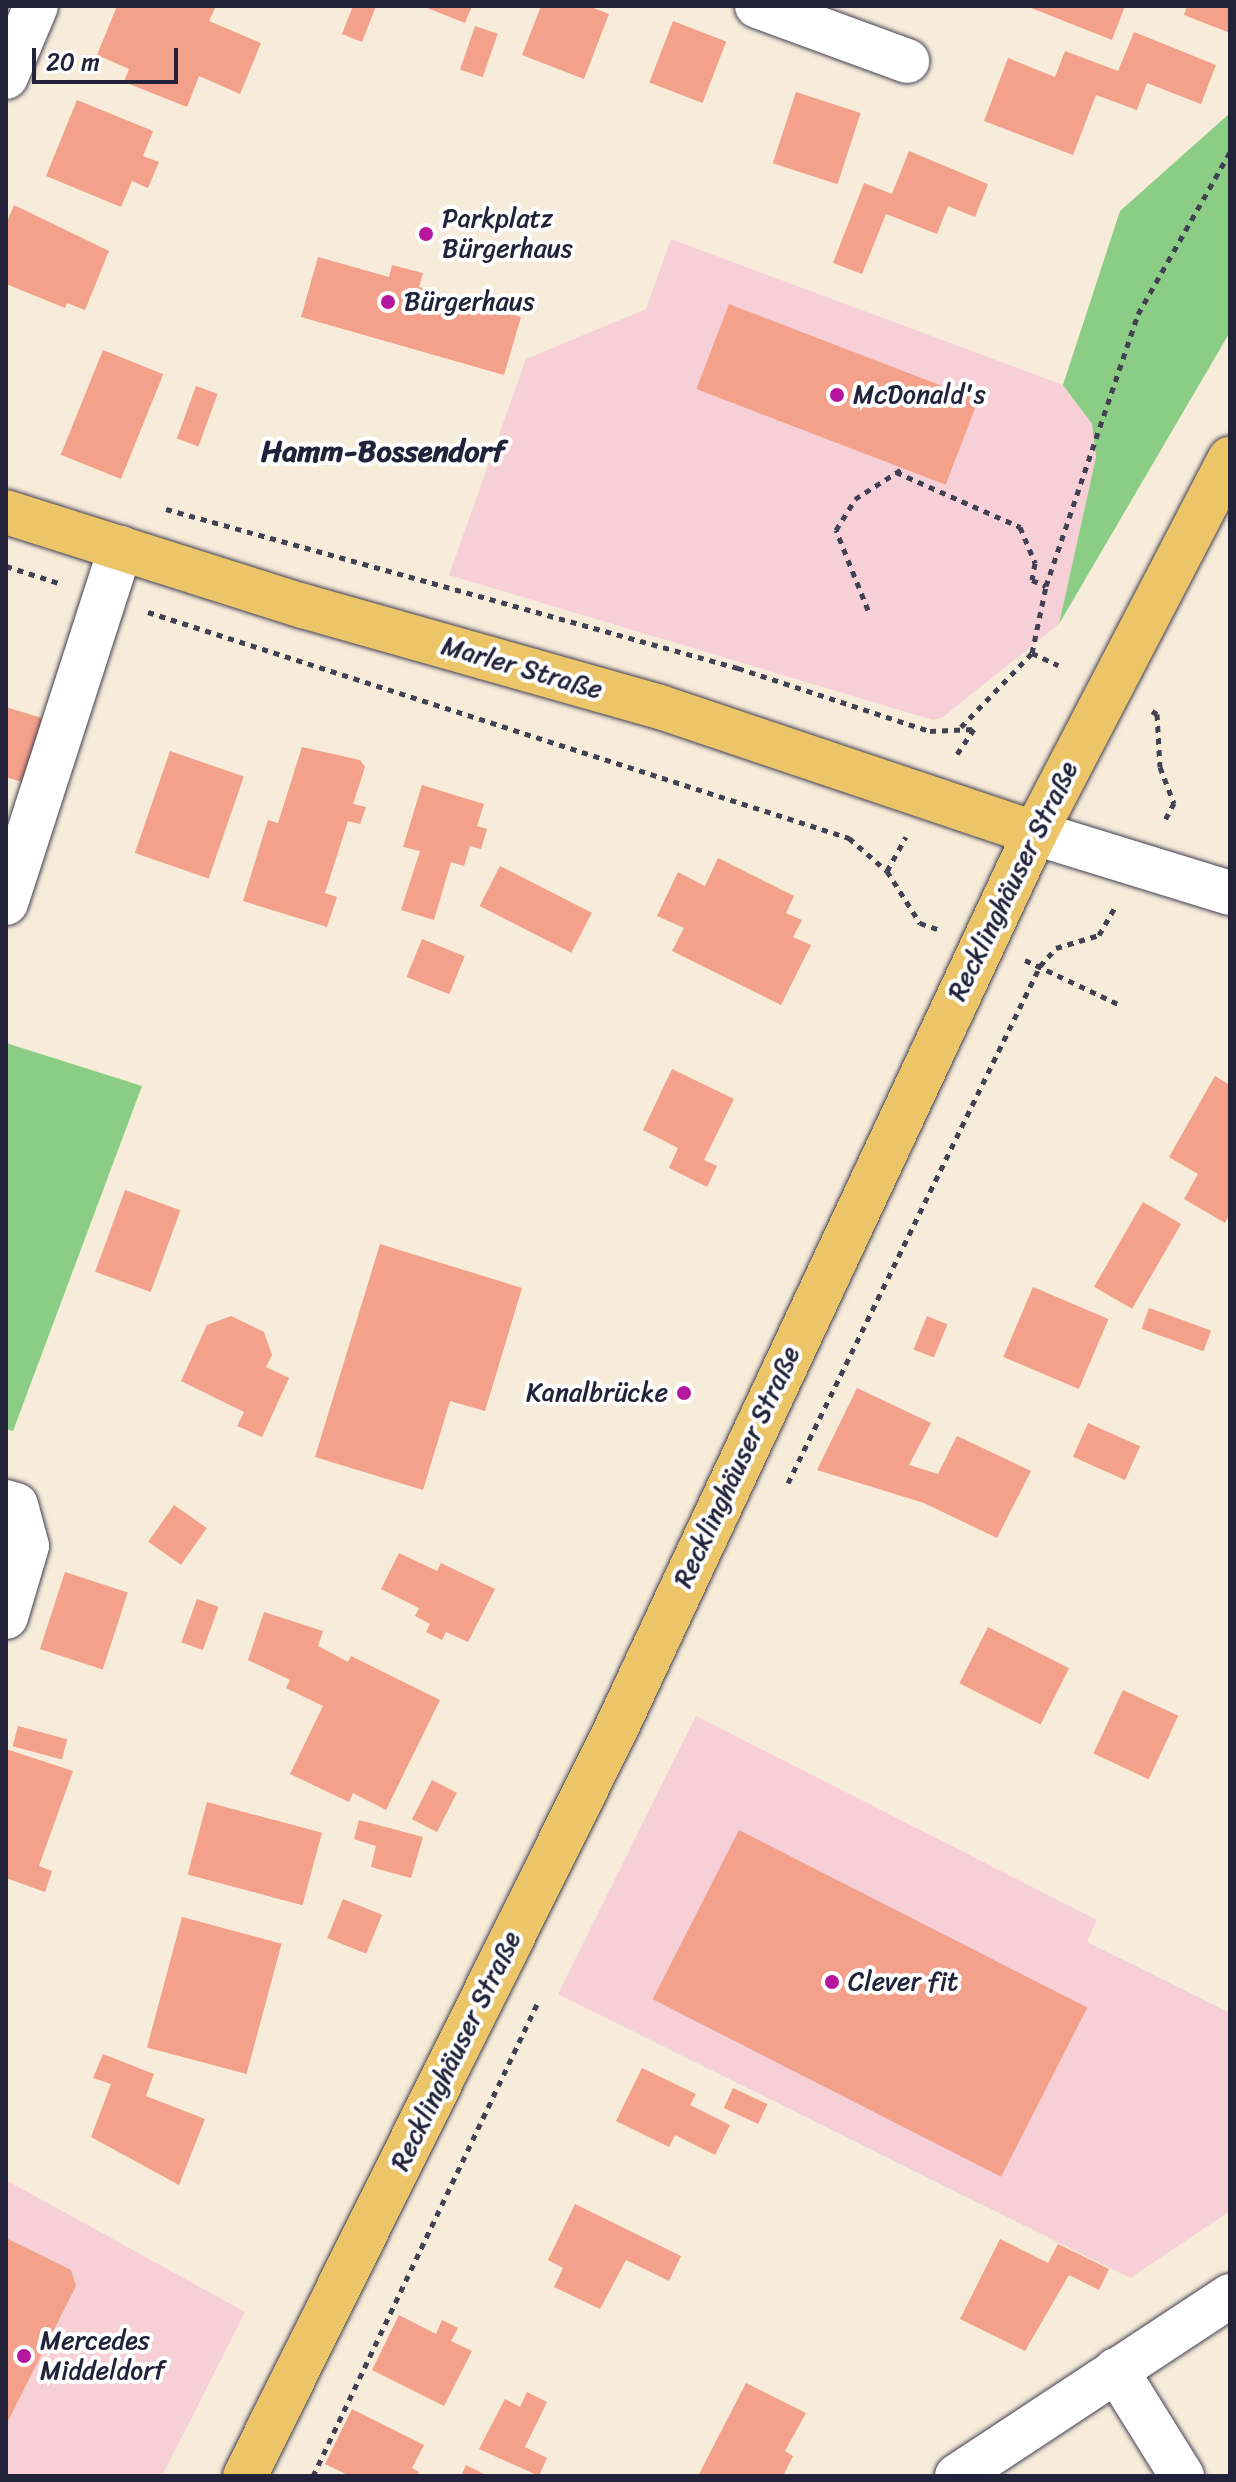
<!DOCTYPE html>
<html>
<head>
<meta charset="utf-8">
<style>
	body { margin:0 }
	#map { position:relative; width:1236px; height:2482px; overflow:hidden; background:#f7ebd9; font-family:Sriracha,sans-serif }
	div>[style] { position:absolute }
	.built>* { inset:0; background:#f6cfd7 }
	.green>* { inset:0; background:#8ccd86 }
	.building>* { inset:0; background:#f3a18a; transform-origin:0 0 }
	.path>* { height:5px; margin-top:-2.5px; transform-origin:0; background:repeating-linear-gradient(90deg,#424053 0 6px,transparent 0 12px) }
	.roads { filter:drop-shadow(0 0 2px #424053) drop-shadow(0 0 2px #424053) }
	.minor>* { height:44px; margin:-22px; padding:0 22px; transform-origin:22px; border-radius:22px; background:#fff }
	.major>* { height:44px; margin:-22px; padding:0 22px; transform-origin:22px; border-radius:22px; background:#edc569 }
	.dots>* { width:22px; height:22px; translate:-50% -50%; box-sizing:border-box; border:4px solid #fff; border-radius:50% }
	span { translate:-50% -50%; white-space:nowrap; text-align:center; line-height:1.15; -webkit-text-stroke:8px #fff; paint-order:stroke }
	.poi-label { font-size:26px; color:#22223b }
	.left { translate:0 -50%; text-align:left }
	.right { translate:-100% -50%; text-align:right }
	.street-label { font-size:26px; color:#22223b }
	.quarter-label { font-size:30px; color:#22223b; font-weight:700 }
	.frame { position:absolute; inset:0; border:8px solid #22223b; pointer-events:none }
	.scale { position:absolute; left:32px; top:48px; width:146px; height:36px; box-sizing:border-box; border:4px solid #22223b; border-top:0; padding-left:10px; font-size:24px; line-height:28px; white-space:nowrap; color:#22223b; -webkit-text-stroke:6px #fff; paint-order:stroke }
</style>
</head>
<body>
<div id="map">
	<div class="built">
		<div style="clip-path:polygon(671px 239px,1063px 385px,1092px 424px,1096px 457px,1059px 624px,943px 717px,933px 720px,449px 575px,526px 359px,646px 309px)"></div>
		<div style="clip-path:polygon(696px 1716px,1097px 1920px,1087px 1942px,1230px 2013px,1230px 2211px,1130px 2278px,558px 1994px)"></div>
		<div style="clip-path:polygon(6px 2180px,245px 2312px,162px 2476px,6px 2476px)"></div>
	</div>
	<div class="green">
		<div style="clip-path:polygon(1230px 113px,1230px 332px,1059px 624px,1096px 457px,1092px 424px,1063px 385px,1120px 211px)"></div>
		<div style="clip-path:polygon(6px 1043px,142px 1086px,13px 1431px,6px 1429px)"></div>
	</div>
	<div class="building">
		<div style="clip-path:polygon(117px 6px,216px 6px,209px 21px,261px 43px,240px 94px,199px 76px,187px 107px,124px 82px,129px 69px,97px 55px)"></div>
		<div style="clip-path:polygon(353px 6px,376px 6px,362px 42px,342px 34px)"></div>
		<div style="clip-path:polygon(422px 6px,472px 6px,465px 23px)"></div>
		<div style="clip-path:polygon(541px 6px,588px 6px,609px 14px,584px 79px,522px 55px)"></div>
		<div style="clip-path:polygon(1026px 6px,1125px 6px,1112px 40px)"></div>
		<div style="clip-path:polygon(1187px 6px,1230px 6px,1230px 33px,1184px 15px)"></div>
		<div style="left:673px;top:21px;width:57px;height:66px;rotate:21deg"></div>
		<div style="left:475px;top:26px;width:24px;height:46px;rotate:19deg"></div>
		<div style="clip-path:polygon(1134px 32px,1216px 65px,1201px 104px,1147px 83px,1137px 110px,1096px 95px,1073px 155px,984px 121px,1008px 58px,1055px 77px,1065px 51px,1118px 71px)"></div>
		<div style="left:796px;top:92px;width:68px;height:75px;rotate:18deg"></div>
		<div style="clip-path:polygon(77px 100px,153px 131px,143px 156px,159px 162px,148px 188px,132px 181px,121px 207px,46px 176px)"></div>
		<div style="clip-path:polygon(909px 151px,988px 184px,975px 217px,948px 206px,937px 234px,886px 214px,862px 274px,833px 263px,864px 183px,892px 194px)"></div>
		<div style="clip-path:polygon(14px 205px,109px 251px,85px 310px,67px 303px,65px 308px,6px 284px,6px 224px)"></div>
		<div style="clip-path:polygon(318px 257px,389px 277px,392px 265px,423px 273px,419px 287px,521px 317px,504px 375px,301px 317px)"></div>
		<div style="left:729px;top:304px;width:267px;height:91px;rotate:21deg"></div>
		<div style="left:103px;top:350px;width:65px;height:113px;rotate:22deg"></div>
		<div style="left:196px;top:386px;width:23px;height:56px;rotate:20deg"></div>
		<div style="clip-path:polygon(6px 707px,45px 719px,25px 783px,6px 777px)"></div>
		<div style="clip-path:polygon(302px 747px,360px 760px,365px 767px,353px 804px,366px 807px,360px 824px,348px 821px,325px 893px,337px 897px,327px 927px,243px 901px,268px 820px,278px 823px)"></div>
		<div style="left:170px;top:751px;width:78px;height:108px;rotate:19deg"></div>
		<div style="clip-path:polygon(422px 785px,484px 804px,477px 826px,487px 829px,481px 849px,470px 846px,464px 866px,451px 862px,434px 920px,401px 910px,420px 851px,403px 847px)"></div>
		<div style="clip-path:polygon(718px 858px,794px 896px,786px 913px,802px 920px,793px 937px,811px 945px,781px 1005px,672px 951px,684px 928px,657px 916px,678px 872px,705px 886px)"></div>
		<div style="left:500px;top:866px;width:103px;height:45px;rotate:27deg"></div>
		<div style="left:422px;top:939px;width:46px;height:41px;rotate:22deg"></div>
		<div style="clip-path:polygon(672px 1069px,734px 1099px,704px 1160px,717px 1166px,707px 1187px,669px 1168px,678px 1148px,643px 1130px)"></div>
		<div style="clip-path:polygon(1215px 1076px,1230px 1085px,1230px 1213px,1225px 1223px,1184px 1199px,1198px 1174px,1169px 1157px)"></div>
		<div style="left:125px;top:1190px;width:59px;height:87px;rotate:20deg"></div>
		<div style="left:1143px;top:1202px;width:44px;height:98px;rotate:30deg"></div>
		<div style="clip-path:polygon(380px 1244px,522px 1288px,485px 1411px,450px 1401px,423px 1490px,315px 1457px)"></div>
		<div style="left:1033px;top:1287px;width:82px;height:76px;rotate:23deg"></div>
		<div style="left:1149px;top:1308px;width:66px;height:22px;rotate:20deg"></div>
		<div style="clip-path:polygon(231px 1316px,264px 1332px,272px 1355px,266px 1367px,289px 1378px,262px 1437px,237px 1426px,244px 1412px,181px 1381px,207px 1325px)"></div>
		<div style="left:927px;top:1316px;width:22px;height:36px;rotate:22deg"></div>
		<div style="clip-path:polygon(857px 1388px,931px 1423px,909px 1465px,938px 1474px,957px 1436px,1031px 1471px,997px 1538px,924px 1503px,817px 1470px)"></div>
		<div style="left:1088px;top:1423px;width:57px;height:37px;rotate:24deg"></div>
		<div style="left:174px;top:1505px;width:40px;height:45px;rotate:35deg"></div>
		<div style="clip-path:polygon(399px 1553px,437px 1571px,441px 1563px,495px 1589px,468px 1642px,446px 1632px,442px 1640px,426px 1632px,430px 1624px,415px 1616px,419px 1608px,381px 1589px)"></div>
		<div style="left:65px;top:1572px;width:66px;height:81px;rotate:18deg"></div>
		<div style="left:197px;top:1599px;width:23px;height:46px;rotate:20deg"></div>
		<div style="clip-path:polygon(264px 1612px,323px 1631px,318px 1646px,348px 1662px,351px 1656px,440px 1700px,386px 1810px,353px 1793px,349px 1802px,290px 1774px,323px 1706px,286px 1688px,290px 1680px,248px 1660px)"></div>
		<div style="left:988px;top:1627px;width:91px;height:63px;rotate:27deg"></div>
		<div style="left:1123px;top:1690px;width:61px;height:70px;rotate:25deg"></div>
		<div style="left:18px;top:1726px;width:51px;height:21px;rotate:15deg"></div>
		<div style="clip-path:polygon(6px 1749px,73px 1771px,39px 1866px,52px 1871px,45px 1892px,6px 1878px)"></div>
		<div style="left:432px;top:1780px;width:28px;height:44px;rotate:27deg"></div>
		<div style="left:207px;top:1802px;width:119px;height:75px;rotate:15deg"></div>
		<div style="clip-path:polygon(359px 1820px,423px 1837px,411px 1878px,371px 1867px,376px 1846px,354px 1839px)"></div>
		<div style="left:739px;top:1830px;width:391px;height:190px;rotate:27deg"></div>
		<div style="left:343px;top:1899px;width:42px;height:42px;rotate:22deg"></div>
		<div style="left:182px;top:1917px;width:103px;height:135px;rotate:15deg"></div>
		<div style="clip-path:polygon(103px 2054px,154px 2074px,146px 2096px,205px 2119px,179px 2185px,91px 2137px,111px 2084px,93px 2078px)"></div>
		<div style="clip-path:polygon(642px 2068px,696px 2094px,690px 2105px,730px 2125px,715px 2155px,675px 2135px,669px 2147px,616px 2121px)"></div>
		<div style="left:733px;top:2088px;width:38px;height:22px;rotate:25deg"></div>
		<div style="clip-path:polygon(575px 2204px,681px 2256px,669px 2281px,626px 2260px,600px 2309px,554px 2287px,563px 2268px,548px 2260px)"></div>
		<div style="clip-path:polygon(6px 2238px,71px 2270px,76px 2286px,6px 2425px)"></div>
		<div style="clip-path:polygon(1000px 2239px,1048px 2263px,1058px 2244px,1109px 2269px,1099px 2290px,1069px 2275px,1025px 2351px,960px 2319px)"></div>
		<div style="clip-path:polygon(399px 2315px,436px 2334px,442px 2320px,458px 2328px,451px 2341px,472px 2351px,444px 2406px,372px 2370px)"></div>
		<div style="clip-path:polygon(746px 2383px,806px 2413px,785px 2451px,793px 2456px,783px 2476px,698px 2476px)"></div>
		<div style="clip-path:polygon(527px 2392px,547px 2402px,525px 2447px,547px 2458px,539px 2476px,479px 2449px,505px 2399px,520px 2407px)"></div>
		<div style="clip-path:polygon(352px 2409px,424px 2445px,412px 2468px,419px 2472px,417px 2476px,350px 2476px,325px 2464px)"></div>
		<div style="clip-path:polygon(466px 2465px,488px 2476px,461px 2476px)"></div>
	</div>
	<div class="path">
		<div style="left:896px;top:472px;width:136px;rotate:23.9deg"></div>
		<div style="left:1020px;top:527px;width:39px;rotate:67deg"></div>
		<div style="left:1035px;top:563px;width:17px;rotate:100deg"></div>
		<div style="left:1032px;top:580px;width:15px;rotate:23deg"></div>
		<div style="left:166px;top:509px;width:594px;rotate:15.53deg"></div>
		<div style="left:738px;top:668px;width:202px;rotate:18.2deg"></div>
		<div style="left:930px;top:731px;width:44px;rotate:-2.6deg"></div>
		<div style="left:974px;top:729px;width:34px;rotate:124deg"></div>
		<div style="left:6px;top:566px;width:59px;rotate:17.8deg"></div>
		<div style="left:868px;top:610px;width:86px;rotate:-111.8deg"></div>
		<div style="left:836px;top:530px;width:36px;rotate:-58deg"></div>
		<div style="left:855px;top:499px;width:56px;rotate:-32.6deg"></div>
		<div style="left:148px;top:612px;width:737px;rotate:17.87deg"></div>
		<div style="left:849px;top:838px;width:50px;rotate:41deg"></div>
		<div style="left:887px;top:871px;width:62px;rotate:57.6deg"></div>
		<div style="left:920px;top:923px;width:21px;rotate:19deg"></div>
		<div style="left:1032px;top:653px;width:29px;rotate:25deg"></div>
		<div style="left:1152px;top:711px;width:6px;rotate:31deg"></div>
		<div style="left:1157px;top:714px;width:53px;rotate:86.8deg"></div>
		<div style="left:1160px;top:767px;width:39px;rotate:69deg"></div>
		<div style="left:1174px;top:803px;width:24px;rotate:118deg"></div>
		<div style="left:961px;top:727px;width:103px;rotate:-46.2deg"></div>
		<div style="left:1032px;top:653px;width:68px;rotate:-78.2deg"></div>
		<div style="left:1046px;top:586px;width:287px;rotate:-71.3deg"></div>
		<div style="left:1138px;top:314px;width:186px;rotate:-60.4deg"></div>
		<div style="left:887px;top:871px;width:39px;rotate:-61deg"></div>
		<div style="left:1025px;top:960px;width:103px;rotate:25.3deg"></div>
		<div style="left:788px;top:1483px;width:575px;rotate:-64.01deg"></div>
		<div style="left:1040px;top:966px;width:24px;rotate:-48deg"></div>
		<div style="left:1056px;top:948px;width:45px;rotate:-16.8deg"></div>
		<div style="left:1099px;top:935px;width:34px;rotate:-60deg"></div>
		<div style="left:313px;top:2476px;width:527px;rotate:-64.6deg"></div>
	</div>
	<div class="roads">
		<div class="minor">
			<div style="left:757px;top:6px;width:160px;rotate:20.1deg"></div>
			<div style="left:6px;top:77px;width:77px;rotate:-67.1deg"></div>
			<div style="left:1035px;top:833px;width:204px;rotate:17.1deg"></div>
			<div style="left:6px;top:903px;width:373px;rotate:-72.1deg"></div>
			<div style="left:6px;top:1502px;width:10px;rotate:17deg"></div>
			<div style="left:16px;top:1505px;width:42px;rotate:75deg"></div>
			<div style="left:27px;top:1546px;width:74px;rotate:106.5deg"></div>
			<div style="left:1116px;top:2370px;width:125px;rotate:58.1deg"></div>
			<div style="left:957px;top:2476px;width:327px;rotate:-33.4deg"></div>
		</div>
		<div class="major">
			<div style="left:6px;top:512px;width:312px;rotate:17.6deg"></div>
			<div style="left:303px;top:606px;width:371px;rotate:15.8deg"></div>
			<div style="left:660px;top:707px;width:396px;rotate:18.6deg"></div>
			<div style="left:245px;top:2476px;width:832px;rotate:-63.59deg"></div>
			<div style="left:615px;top:1731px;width:991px;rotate:-64.93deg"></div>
			<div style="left:1035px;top:833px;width:422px;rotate:-62.5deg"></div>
		</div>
	</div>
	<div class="dots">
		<div style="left:426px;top:234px;background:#b5179e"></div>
		<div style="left:388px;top:302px;background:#b5179e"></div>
		<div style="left:837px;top:395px;background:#b5179e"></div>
		<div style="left:684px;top:1393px;background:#b5179e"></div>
		<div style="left:832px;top:1982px;background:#b5179e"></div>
		<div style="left:24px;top:2356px;background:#b5179e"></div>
	</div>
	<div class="poi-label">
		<span class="left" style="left:442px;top:234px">Parkplatz<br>Bürgerhaus</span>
		<span class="left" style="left:404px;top:302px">Bürgerhaus</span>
		<span class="left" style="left:853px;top:395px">McDonald's</span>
		<span class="right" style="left:668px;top:1393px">Kanalbrücke</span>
		<span class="left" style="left:848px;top:1982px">Clever fit</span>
		<span class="left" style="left:40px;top:2356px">Mercedes<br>Middeldorf</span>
	</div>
	<div class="street-label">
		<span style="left:522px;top:668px;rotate:16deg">Marler Straße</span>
		<span style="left:1013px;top:881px;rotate:-64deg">Recklinghäuser Straße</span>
		<span style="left:737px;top:1467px;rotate:-65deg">Recklinghäuser Straße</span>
		<span style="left:456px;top:2051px;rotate:-64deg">Recklinghäuser Straße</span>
	</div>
	<div class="quarter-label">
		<span style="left:383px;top:451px">Hamm-Bossendorf</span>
	</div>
	<div class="frame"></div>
	<div class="scale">20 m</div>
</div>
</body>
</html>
